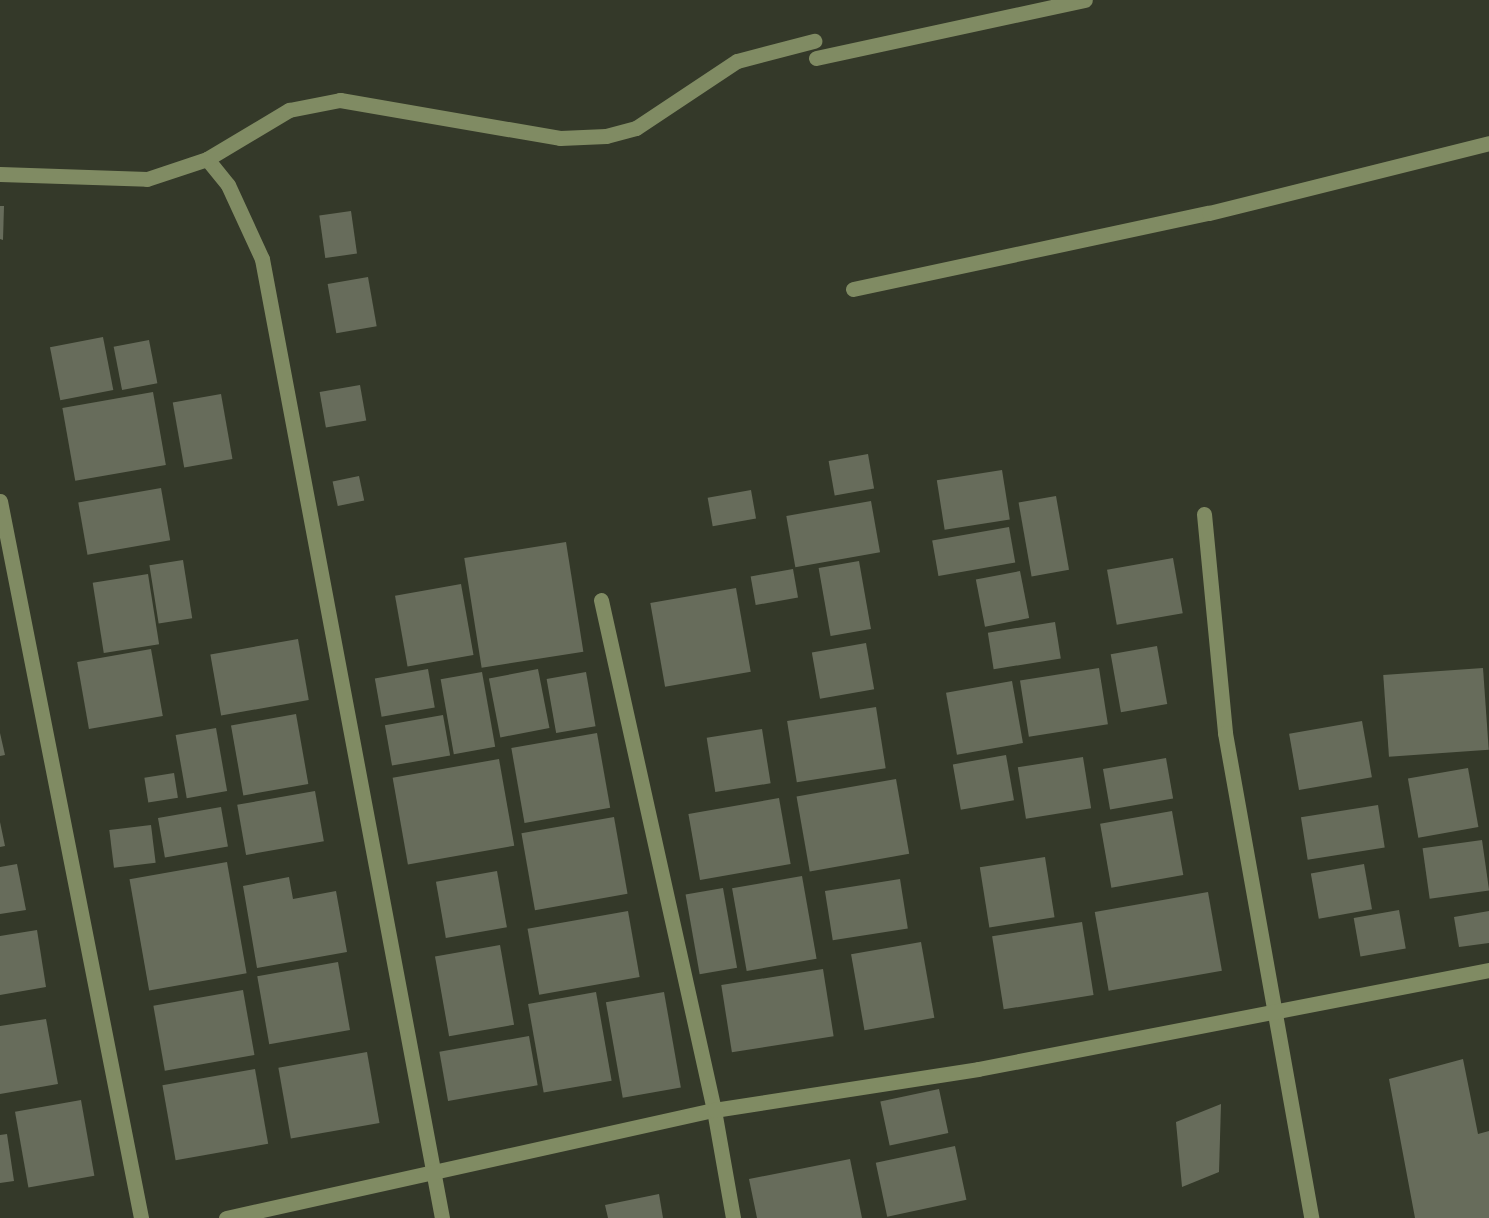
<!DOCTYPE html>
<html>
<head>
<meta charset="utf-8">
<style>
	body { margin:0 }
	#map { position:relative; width:1489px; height:1218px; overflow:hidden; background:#343929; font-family:"DM Sans",sans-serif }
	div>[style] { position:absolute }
	.building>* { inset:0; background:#676c5b; transform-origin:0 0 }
	.minor>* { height:15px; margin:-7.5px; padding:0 7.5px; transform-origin:7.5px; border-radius:7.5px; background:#808b63 }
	span { translate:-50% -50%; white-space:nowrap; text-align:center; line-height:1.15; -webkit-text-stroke:6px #343929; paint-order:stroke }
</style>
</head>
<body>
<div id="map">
	<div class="building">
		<div style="clip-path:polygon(0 206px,4px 206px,3px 240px,0 239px)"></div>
		<div style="left:351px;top:211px;width:43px;height:32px;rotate:82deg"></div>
		<div style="left:368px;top:277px;width:50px;height:41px;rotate:80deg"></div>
		<div style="left:103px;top:337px;width:54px;height:54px;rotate:79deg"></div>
		<div style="left:149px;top:340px;width:44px;height:36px;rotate:79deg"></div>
		<div style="left:360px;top:385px;width:36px;height:41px;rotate:80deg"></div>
		<div style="left:153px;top:392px;width:74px;height:92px;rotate:80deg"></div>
		<div style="left:221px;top:394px;width:66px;height:49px;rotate:80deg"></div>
		<div style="left:868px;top:454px;width:35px;height:40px;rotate:80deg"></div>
		<div style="left:1002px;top:470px;width:50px;height:66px;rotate:81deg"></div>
		<div style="left:359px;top:476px;width:25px;height:27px;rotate:78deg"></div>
		<div style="left:161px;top:488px;width:53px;height:84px;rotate:80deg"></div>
		<div style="left:751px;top:490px;width:29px;height:44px;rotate:80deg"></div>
		<div style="left:1056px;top:496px;width:75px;height:38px;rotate:80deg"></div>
		<div style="left:871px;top:501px;width:52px;height:86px;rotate:80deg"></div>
		<div style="left:1009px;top:527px;width:36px;height:78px;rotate:80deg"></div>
		<div style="left:566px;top:542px;width:111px;height:103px;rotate:81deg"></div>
		<div style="left:1173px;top:558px;width:56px;height:67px;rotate:80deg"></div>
		<div style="left:183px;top:560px;width:59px;height:34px;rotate:81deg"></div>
		<div style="left:859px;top:561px;width:69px;height:41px;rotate:80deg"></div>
		<div style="left:793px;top:569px;width:29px;height:43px;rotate:80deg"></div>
		<div style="left:1020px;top:571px;width:48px;height:45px;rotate:79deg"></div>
		<div style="left:148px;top:574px;width:71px;height:56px;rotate:81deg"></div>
		<div style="left:461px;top:584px;width:72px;height:67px;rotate:80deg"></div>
		<div style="left:736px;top:588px;width:85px;height:87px;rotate:80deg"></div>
		<div style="left:1055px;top:622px;width:37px;height:68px;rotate:81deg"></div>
		<div style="left:298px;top:639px;width:62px;height:89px;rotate:80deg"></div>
		<div style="left:866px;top:643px;width:47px;height:55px;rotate:80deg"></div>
		<div style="left:1157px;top:646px;width:59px;height:47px;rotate:80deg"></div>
		<div style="left:151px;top:649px;width:68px;height:75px;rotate:80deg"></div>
		<div style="left:1099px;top:668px;width:57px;height:80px;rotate:81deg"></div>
		<div style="left:1483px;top:668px;width:82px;height:100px;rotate:86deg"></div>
		<div style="left:428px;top:669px;width:39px;height:54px;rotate:80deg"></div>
		<div style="left:538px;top:669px;width:60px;height:50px;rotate:79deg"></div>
		<div style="left:482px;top:672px;width:76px;height:42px;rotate:80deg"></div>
		<div style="left:586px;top:672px;width:55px;height:40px;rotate:80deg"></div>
		<div style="left:1012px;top:681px;width:63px;height:67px;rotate:80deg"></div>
		<div style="left:876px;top:707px;width:62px;height:90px;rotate:81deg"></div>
		<div style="left:296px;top:714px;width:71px;height:66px;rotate:80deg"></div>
		<div style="left:443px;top:715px;width:41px;height:59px;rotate:80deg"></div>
		<div style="left:1362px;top:721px;width:57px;height:74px;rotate:80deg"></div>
		<div style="left:216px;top:728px;width:64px;height:41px;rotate:80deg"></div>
		<div style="left:762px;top:729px;width:55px;height:56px;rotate:81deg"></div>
		<div style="clip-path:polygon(0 733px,5px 755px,0 756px)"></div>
		<div style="left:597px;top:733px;width:76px;height:87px;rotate:80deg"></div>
		<div style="left:1006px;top:755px;width:46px;height:54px;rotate:80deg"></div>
		<div style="left:1083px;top:757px;width:52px;height:66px;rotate:81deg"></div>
		<div style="left:1166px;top:758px;width:41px;height:64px;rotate:80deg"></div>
		<div style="left:499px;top:759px;width:88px;height:108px;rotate:80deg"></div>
		<div style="left:1468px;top:768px;width:60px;height:61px;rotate:80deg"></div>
		<div style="left:174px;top:773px;width:25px;height:30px;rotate:81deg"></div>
		<div style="left:896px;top:779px;width:76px;height:101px;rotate:80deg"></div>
		<div style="left:315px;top:791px;width:51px;height:79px;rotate:80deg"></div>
		<div style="left:779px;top:798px;width:67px;height:92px;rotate:80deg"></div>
		<div style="left:1378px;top:805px;width:43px;height:78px;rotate:81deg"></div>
		<div style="left:221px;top:807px;width:40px;height:64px;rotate:80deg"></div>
		<div style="left:1172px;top:811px;width:65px;height:73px;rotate:80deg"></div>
		<div style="left:614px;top:817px;width:78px;height:94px;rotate:80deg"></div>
		<div style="clip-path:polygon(0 822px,5px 846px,0 847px)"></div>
		<div style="left:151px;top:825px;width:38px;height:42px;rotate:83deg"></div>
		<div style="left:1482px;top:840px;width:51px;height:60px;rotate:82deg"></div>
		<div style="left:1045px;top:857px;width:61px;height:66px;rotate:81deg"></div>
		<div style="left:227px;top:862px;width:113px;height:99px;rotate:80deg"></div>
		<div style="clip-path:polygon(17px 864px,26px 910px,0 914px,0 867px)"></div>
		<div style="left:1364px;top:864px;width:46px;height:54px;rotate:80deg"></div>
		<div style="left:497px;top:871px;width:57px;height:62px;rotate:80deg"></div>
		<div style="left:802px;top:876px;width:84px;height:71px;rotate:80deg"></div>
		<div style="clip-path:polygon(289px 877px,293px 899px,336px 891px,347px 952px,257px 968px,243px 886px)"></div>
		<div style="left:900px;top:879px;width:50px;height:76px;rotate:81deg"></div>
		<div style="left:723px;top:888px;width:81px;height:38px;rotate:80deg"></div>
		<div style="left:1208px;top:892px;width:80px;height:115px;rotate:80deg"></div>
		<div style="left:1399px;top:910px;width:39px;height:46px;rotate:80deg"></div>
		<div style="left:628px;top:911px;width:67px;height:102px;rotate:80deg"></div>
		<div style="clip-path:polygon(1489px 911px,1489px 943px,1459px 947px,1454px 917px)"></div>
		<div style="left:1082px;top:922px;width:74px;height:91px;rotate:81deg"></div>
		<div style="clip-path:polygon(37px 930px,46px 987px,0 995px,0 936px)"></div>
		<div style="left:921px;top:942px;width:77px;height:71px;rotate:80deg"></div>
		<div style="left:500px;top:945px;width:81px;height:66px;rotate:80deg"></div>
		<div style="left:338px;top:962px;width:69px;height:82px;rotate:80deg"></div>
		<div style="left:823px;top:969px;width:68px;height:103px;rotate:81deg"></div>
		<div style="left:243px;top:990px;width:66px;height:91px;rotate:80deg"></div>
		<div style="left:596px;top:992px;width:90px;height:69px;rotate:80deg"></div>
		<div style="left:664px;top:992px;width:97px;height:59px;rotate:80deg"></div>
		<div style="clip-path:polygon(46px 1019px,58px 1084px,0 1094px,0 1026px)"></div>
		<div style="left:529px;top:1036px;width:50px;height:91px;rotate:80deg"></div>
		<div style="left:367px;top:1052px;width:72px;height:90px;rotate:80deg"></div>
		<div style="clip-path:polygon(1463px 1059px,1478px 1134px,1489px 1131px,1489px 1218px,1415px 1218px,1389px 1079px)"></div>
		<div style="left:255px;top:1069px;width:76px;height:94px;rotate:80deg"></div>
		<div style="left:939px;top:1089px;width:45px;height:60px;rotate:78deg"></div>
		<div style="left:81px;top:1100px;width:77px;height:67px;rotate:80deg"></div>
		<div style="clip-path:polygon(1221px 1104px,1219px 1172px,1182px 1187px,1176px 1122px)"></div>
		<div style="clip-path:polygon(7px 1134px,14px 1181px,0 1183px,0 1135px)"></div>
		<div style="left:955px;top:1146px;width:55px;height:81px;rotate:78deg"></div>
		<div style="clip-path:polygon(850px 1159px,862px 1218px,757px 1218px,749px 1179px)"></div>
		<div style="clip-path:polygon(659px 1194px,663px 1218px,608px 1218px,605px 1205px)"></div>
	</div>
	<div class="minor">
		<div style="left:816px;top:58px;width:275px;rotate:-12.2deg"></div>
		<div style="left:207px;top:159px;width:33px;rotate:51deg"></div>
		<div style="left:228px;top:185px;width:81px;rotate:65.3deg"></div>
		<div style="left:262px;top:259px;width:976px;rotate:79.37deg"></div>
		<div style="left:0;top:174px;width:147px;rotate:1.9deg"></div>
		<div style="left:147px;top:179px;width:63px;rotate:-18.4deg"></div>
		<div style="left:207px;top:159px;width:96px;rotate:-30.9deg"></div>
		<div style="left:289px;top:110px;width:52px;rotate:-11.1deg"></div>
		<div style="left:340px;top:100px;width:223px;rotate:9.8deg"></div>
		<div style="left:560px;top:138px;width:46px;rotate:-2.5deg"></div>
		<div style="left:606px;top:136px;width:31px;rotate:-15deg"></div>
		<div style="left:636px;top:128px;width:121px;rotate:-33.6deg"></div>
		<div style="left:737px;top:61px;width:80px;rotate:-14.6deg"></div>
		<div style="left:853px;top:289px;width:364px;rotate:-12.1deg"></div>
		<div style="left:1209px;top:213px;width:289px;rotate:-14deg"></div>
		<div style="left:0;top:501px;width:731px;rotate:78.87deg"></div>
		<div style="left:1204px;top:514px;width:220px;rotate:84.5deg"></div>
		<div style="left:1225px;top:733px;width:493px;rotate:79.9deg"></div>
		<div style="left:601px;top:600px;width:522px;rotate:77.51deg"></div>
		<div style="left:714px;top:1110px;width:110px;rotate:80deg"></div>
		<div style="left:226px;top:1218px;width:500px;rotate:-12.5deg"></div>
		<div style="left:714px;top:1110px;width:267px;rotate:-8.8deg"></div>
		<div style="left:978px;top:1069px;width:521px;rotate:-10.96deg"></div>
	</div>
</div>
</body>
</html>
